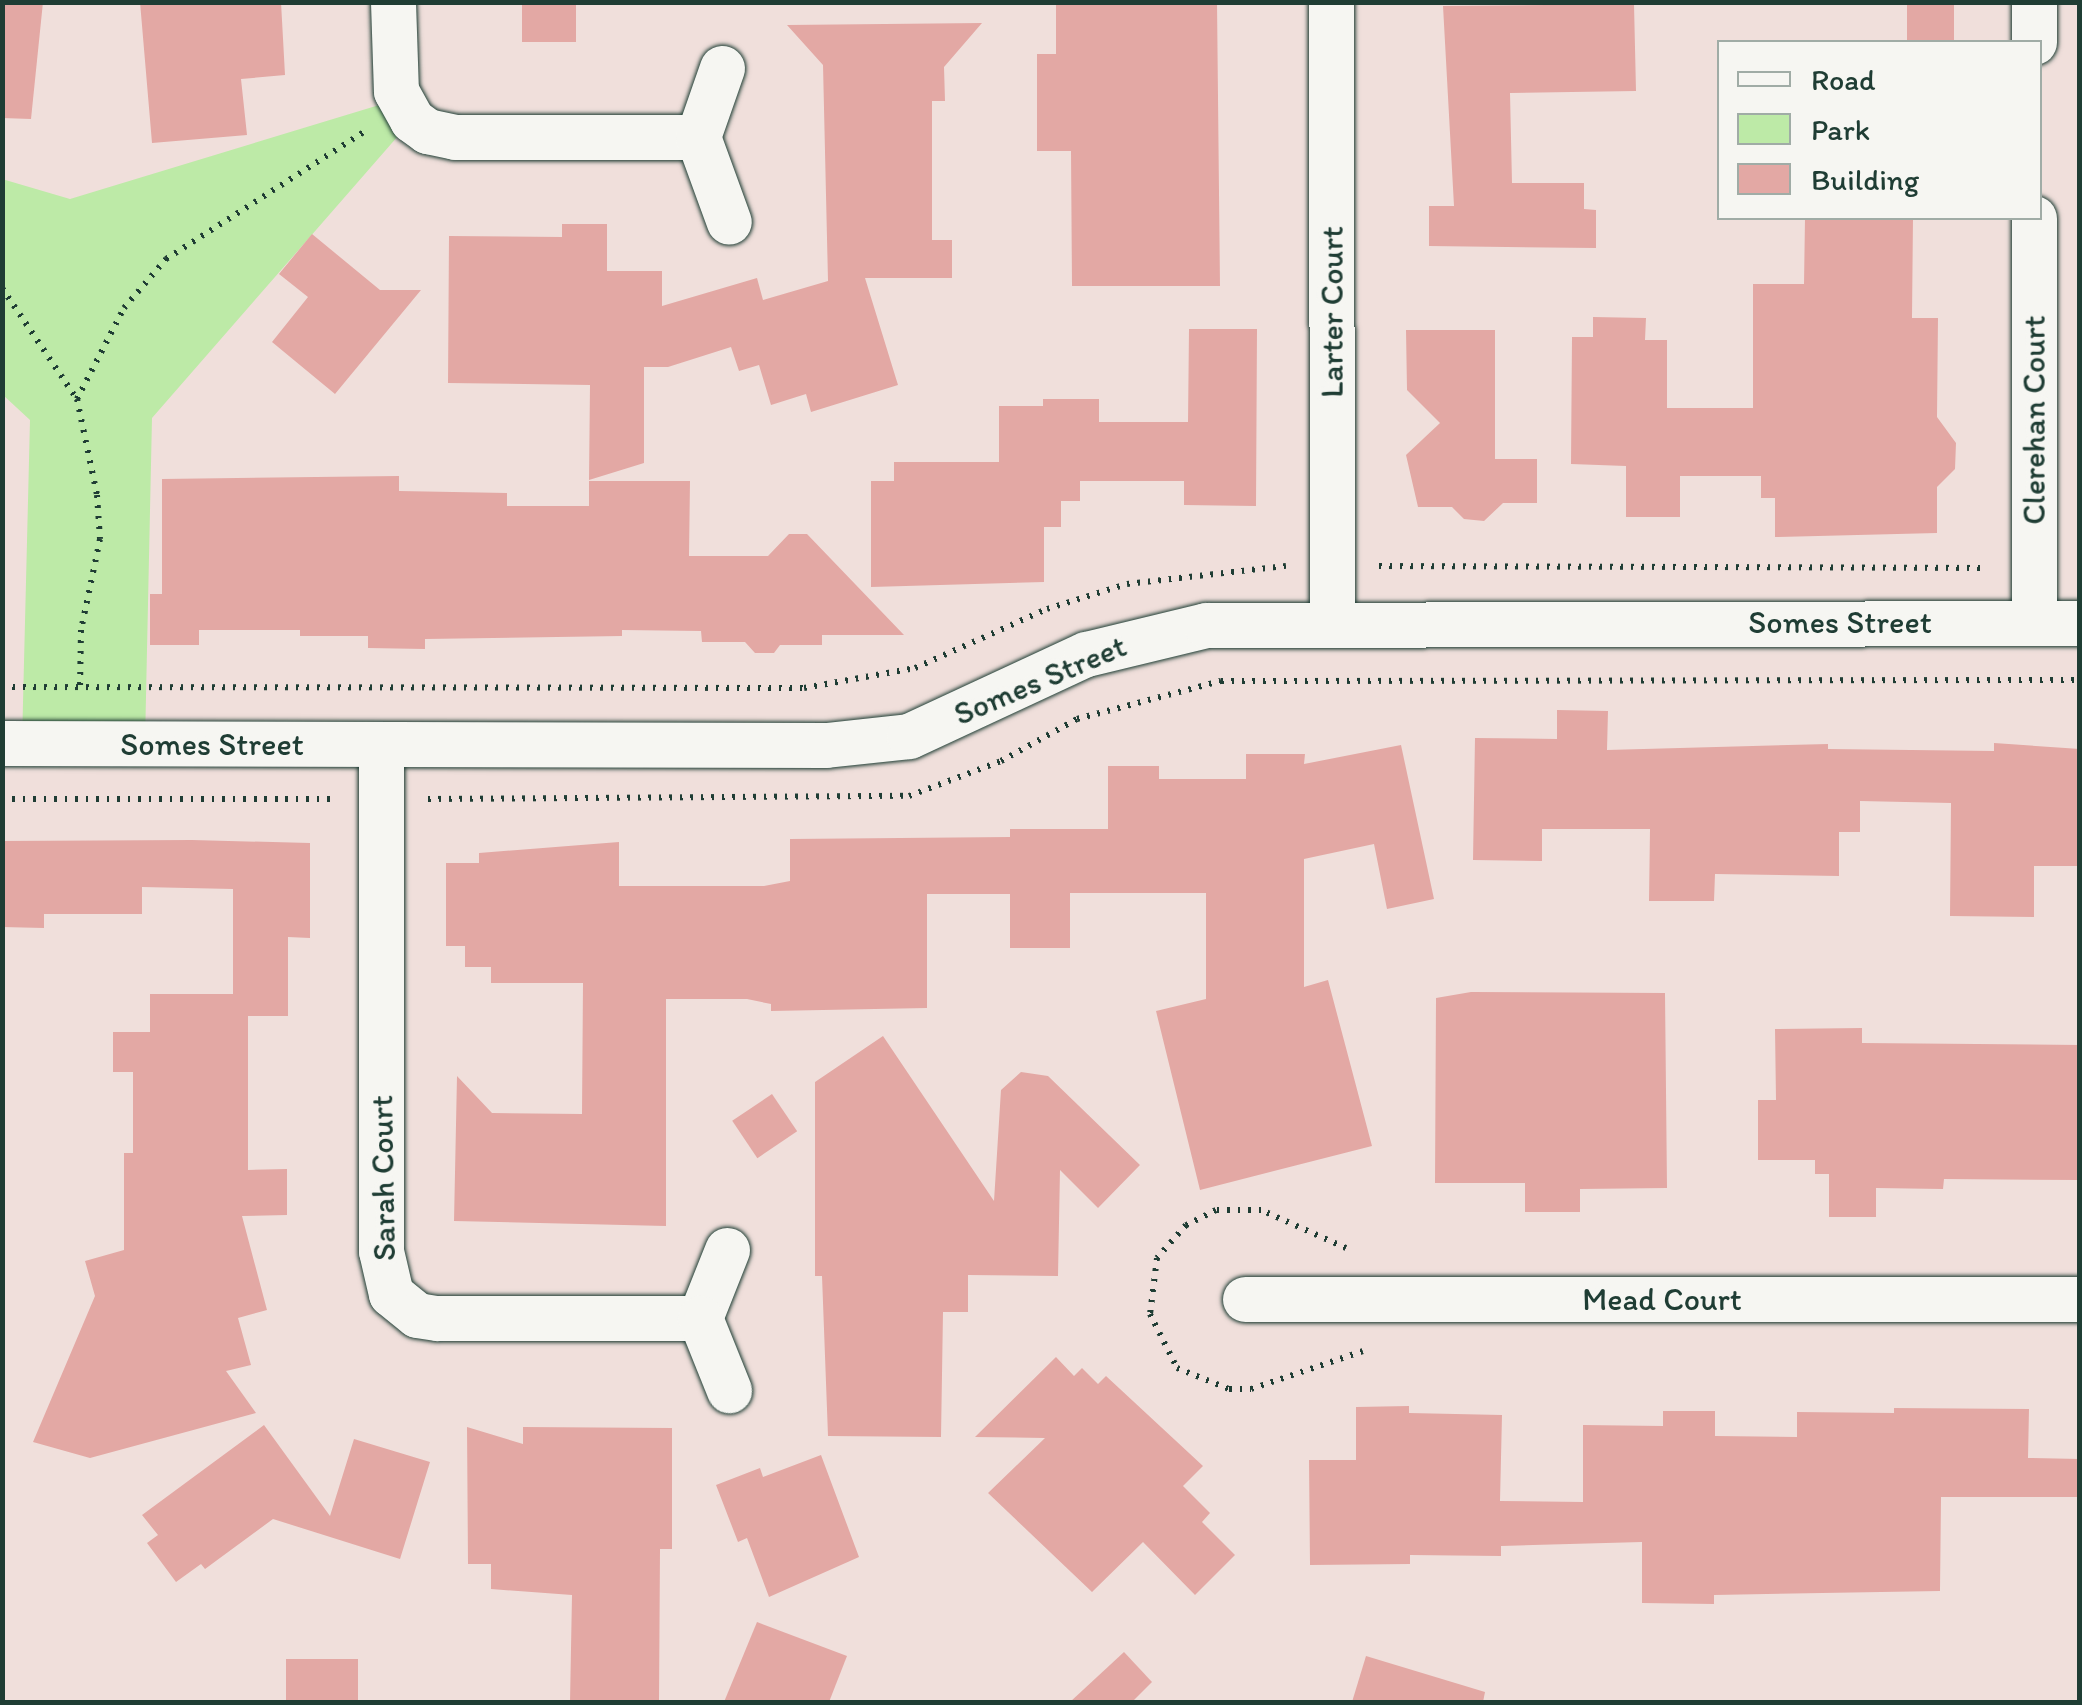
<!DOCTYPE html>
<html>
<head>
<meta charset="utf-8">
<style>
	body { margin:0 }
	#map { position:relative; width:2082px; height:1705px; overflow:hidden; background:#f0dfdb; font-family:Itim,sans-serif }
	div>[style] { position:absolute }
	.green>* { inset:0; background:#bdeaa7 }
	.building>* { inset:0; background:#e3a8a4; transform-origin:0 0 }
	.path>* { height:6px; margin-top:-3px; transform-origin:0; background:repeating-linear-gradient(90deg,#1f3d34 0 2.5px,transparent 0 10.5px) }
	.roads { filter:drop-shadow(0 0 2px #1f3d34) drop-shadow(0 0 2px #1f3d34) }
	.street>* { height:45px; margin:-22.5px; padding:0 22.5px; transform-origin:22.5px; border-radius:22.5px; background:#f6f6f2 }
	span { translate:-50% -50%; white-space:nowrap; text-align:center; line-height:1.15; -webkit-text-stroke:10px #f6f6f2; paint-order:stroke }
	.street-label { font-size:32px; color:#1f3d34 }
	.frame { position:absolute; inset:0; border:5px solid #1f3d34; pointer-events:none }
	.legend { position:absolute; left:1717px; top:40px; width:325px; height:180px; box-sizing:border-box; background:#f6f6f2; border:2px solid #a0aca6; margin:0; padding:12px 18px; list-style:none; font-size:30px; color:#1f3d34 }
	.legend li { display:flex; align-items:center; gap:20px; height:50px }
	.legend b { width:50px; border:2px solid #a0aca6 }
</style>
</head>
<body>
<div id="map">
	<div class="green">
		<div style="clip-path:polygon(399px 99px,412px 120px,152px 418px,145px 743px,22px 743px,30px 420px,3px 395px,2px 179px,70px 199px)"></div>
	</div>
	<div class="building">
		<div style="clip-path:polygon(2px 2px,43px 2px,31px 119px,2px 118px)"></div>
		<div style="clip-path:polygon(140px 2px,281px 2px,285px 75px,241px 79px,247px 135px,152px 143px)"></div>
		<div style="left:522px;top:2px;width:54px;height:40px"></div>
		<div style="clip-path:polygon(1056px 2px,1217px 2px,1220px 286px,1072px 286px,1071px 151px,1037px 151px,1037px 54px,1056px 54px)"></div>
		<div style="left:1907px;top:2px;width:47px;height:38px"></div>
		<div style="clip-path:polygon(1634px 4px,1636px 91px,1510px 93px,1512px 183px,1584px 183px,1584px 209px,1596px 210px,1596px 248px,1429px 246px,1429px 206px,1454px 206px,1443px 6px)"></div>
		<div style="clip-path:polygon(982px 23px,944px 67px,945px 101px,932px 101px,932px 240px,952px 240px,952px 278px,865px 278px,898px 385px,811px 412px,806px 394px,771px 405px,759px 365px,739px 371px,731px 347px,668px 367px,644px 367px,644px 463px,589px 480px,590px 385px,448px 383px,449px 236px,562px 237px,562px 224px,607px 224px,607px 271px,662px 271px,662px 306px,757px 278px,763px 300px,828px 281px,823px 65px,787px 25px)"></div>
		<div style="clip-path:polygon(1805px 218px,1913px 218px,1912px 318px,1938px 318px,1937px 417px,1956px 443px,1955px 469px,1937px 487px,1937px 533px,1775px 537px,1775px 498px,1761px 498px,1761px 476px,1680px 476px,1680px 517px,1626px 517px,1626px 466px,1571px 464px,1572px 337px,1593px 337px,1593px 317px,1646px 318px,1645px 340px,1667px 340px,1667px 408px,1753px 408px,1753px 284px,1804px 284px)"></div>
		<div style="clip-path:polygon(312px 234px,380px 290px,421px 290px,335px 394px,272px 342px,308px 297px,279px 274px)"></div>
		<div style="clip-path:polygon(1189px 329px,1257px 329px,1256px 506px,1184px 505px,1184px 481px,1080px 481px,1080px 501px,1061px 501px,1061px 527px,1044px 527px,1044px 582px,871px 587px,871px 481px,894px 481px,894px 462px,999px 462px,999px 406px,1043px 406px,1043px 399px,1099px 399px,1099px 422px,1188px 422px)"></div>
		<div style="clip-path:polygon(1406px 330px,1495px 330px,1495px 459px,1537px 459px,1537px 503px,1503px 503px,1484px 521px,1464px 519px,1452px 507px,1418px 507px,1406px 455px,1440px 423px,1407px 390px)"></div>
		<div style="clip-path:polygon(399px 476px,399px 491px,507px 493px,507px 506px,589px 506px,589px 481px,690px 481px,689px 556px,768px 556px,789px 534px,807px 534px,904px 635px,822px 635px,822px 645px,780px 645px,774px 653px,755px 653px,745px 642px,702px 642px,701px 631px,622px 630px,622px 636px,425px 639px,425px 649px,368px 648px,368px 636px,300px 636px,300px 630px,199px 630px,199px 645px,150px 645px,150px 594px,162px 594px,162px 479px)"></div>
		<div style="clip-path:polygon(1557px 710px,1608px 711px,1607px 750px,1828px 744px,1828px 749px,1994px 751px,1994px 743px,2080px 749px,2080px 866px,2034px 866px,2034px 917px,1950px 916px,1951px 803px,1860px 801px,1860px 832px,1839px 832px,1839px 876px,1715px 874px,1714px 901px,1649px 901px,1650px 829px,1542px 829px,1542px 861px,1473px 860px,1475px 738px,1557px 739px)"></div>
		<div style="clip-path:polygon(1401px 745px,1434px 899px,1387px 909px,1374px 844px,1304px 859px,1304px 987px,1328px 980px,1372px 1146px,1200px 1190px,1156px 1011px,1206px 999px,1206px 893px,1070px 893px,1070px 948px,1010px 948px,1010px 894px,927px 894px,927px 1008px,771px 1011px,771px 1004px,747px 999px,666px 999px,666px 1226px,454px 1221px,457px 1076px,492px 1113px,582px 1114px,583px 983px,491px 983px,491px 967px,465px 967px,465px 946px,446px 946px,446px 863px,479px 863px,479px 853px,619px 842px,619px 886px,764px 886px,790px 881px,790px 839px,1010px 837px,1010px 829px,1108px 829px,1108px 766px,1159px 766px,1159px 779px,1246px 779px,1246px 754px,1305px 754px,1304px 764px)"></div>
		<div style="clip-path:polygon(192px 840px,310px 843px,310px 938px,288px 937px,288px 1016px,248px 1016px,248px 1170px,287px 1169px,287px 1215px,242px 1216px,267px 1310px,238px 1318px,251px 1365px,226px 1371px,256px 1413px,90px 1458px,33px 1442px,95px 1296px,85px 1261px,124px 1250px,124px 1153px,133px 1153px,133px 1072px,113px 1072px,113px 1032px,150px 1032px,150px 994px,233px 994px,233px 889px,142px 887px,142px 914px,44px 914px,44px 928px,2px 927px,2px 841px)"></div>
		<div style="clip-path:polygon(1471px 992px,1665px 993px,1667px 1188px,1580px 1189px,1580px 1212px,1525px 1212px,1525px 1183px,1435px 1183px,1436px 998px)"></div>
		<div style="clip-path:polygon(1862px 1028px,1862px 1043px,2080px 1045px,2080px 1180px,1944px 1179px,1943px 1189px,1876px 1188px,1876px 1217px,1829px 1217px,1829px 1174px,1815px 1174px,1815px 1160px,1758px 1160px,1758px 1100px,1776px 1100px,1775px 1029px)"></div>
		<div style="clip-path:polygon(883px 1036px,994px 1201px,1001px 1090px,1021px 1072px,1048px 1076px,1140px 1165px,1098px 1208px,1060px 1170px,1058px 1276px,968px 1275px,968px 1312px,943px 1312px,941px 1437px,828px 1436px,822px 1276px,815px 1276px,815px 1082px)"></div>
		<div style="left:772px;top:1094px;width:45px;height:48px;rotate:56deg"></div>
		<div style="clip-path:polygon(1056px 1357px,1074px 1376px,1082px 1368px,1098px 1384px,1106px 1376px,1203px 1466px,1183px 1486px,1210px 1513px,1202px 1522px,1235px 1555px,1195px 1595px,1143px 1542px,1092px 1592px,988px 1493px,1045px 1438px,975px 1437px)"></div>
		<div style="clip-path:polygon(1409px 1406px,1409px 1413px,1502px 1415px,1500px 1501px,1583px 1502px,1583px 1425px,1663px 1426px,1663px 1411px,1715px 1411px,1715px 1436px,1797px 1437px,1797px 1412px,1894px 1413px,1894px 1408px,2029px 1409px,2028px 1458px,2080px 1459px,2080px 1497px,1941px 1497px,1940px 1591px,1714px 1595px,1714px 1604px,1642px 1603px,1642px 1542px,1501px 1546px,1501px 1556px,1410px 1555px,1410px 1564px,1310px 1565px,1309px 1460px,1356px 1460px,1356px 1407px)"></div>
		<div style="clip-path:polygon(264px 1425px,330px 1516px,354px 1439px,430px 1462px,400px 1559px,273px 1519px,205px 1569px,201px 1564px,176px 1582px,147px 1543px,158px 1535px,142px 1515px)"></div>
		<div style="clip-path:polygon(467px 1427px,523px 1444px,523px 1427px,672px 1428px,672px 1549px,660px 1549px,659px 1702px,570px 1702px,572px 1595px,491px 1589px,491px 1564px,468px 1564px)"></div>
		<div style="clip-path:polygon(821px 1455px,859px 1557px,769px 1597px,747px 1538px,738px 1542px,716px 1485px,760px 1468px,763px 1477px)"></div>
		<div style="clip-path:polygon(757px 1622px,847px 1656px,829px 1702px,724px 1702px)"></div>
		<div style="clip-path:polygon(1124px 1652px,1152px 1682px,1132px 1702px,1070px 1702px)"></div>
		<div style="clip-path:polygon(1366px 1656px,1485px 1692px,1483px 1702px,1352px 1702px)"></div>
		<div style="left:286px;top:1659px;width:72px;height:43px"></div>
	</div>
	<div class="path">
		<div style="left:2px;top:288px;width:134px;rotate:56deg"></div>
		<div style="left:77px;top:399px;width:98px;rotate:78.2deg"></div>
		<div style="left:97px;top:495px;width:44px;rotate:86.1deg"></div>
		<div style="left:100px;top:539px;width:93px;rotate:101.8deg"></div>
		<div style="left:81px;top:630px;width:57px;rotate:91deg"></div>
		<div style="left:77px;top:399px;width:102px;rotate:-62.7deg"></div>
		<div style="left:124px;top:308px;width:65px;rotate:-49.4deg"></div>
		<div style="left:166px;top:259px;width:235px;rotate:-32.7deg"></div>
		<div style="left:1379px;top:566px;width:607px;rotate:0.19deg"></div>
		<div style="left:2px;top:687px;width:802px;rotate:0.07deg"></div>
		<div style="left:804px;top:688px;width:113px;rotate:-10.2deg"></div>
		<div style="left:915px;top:668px;width:145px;rotate:-24.1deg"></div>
		<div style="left:1047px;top:609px;width:84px;rotate:-17.4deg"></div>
		<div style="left:1127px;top:584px;width:160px;rotate:-6.5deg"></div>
		<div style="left:2px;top:799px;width:331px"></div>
		<div style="left:428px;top:799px;width:481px;rotate:-0.4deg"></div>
		<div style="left:909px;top:796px;width:98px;rotate:-20.8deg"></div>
		<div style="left:1001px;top:761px;width:87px;rotate:-28.9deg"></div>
		<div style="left:1077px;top:719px;width:149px;rotate:-14.8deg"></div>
		<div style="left:1221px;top:681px;width:859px;rotate:-0.07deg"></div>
		<div style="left:1346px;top:1248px;width:93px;rotate:-155.9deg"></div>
		<div style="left:1261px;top:1210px;width:45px;rotate:180deg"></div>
		<div style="left:1216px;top:1210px;width:34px;rotate:153deg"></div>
		<div style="left:1186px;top:1225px;width:44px;rotate:131.3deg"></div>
		<div style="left:1157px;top:1258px;width:56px;rotate:97.1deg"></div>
		<div style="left:1150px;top:1314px;width:60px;rotate:63.4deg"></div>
		<div style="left:1177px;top:1368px;width:56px;rotate:22deg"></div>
		<div style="left:1229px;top:1389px;width:22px"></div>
		<div style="left:1251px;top:1389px;width:118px;rotate:-18.7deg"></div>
	</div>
	<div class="roads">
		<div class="street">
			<div style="left:393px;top:2px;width:89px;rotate:88.1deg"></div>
			<div style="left:396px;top:91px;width:33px;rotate:61deg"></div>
			<div style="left:412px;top:120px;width:19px;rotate:36deg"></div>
			<div style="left:427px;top:131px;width:29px;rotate:12deg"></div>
			<div style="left:455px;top:137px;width:243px"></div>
			<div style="left:1331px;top:2px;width:619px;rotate:89.91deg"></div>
			<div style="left:2034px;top:2px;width:40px;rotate:90deg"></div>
			<div style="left:722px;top:68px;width:73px;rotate:109.2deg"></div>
			<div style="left:698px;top:137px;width:90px;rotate:70deg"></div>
			<div style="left:2034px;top:218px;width:405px;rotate:90deg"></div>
			<div style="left:2px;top:743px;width:824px;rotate:0.14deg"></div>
			<div style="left:826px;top:745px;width:83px;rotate:-6.2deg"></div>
			<div style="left:909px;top:736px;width:195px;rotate:-24.9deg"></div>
			<div style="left:1086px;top:654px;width:123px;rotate:-13.6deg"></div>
			<div style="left:1206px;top:625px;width:874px;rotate:-0.13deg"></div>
			<div style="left:381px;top:744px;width:507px;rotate:90deg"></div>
			<div style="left:381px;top:1251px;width:44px;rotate:76.9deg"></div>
			<div style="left:391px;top:1294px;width:33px;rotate:39deg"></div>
			<div style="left:417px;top:1315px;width:20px;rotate:9deg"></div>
			<div style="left:437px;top:1318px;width:263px"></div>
			<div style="left:727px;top:1250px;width:73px;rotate:111.7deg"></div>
			<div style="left:700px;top:1318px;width:78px;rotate:68.1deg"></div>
			<div style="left:1245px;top:1299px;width:835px"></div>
		</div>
	</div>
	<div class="street-label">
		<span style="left:1332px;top:312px;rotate:-90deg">Larter Court</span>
		<span style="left:2034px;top:420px;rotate:-90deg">Clerehan Court</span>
		<span style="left:1840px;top:622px">Somes Street</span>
		<span style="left:1040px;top:680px;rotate:-23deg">Somes Street</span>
		<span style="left:212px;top:744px">Somes Street</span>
		<span style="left:383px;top:1178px;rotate:-91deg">Sarah Court</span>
		<span style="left:1662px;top:1299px">Mead Court</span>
	</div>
	<div class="frame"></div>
	<ul class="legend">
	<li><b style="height:12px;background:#f6f6f2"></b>Road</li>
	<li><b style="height:28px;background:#bdeaa7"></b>Park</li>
	<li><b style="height:28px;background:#e3a8a4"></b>Building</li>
	</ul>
</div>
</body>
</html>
